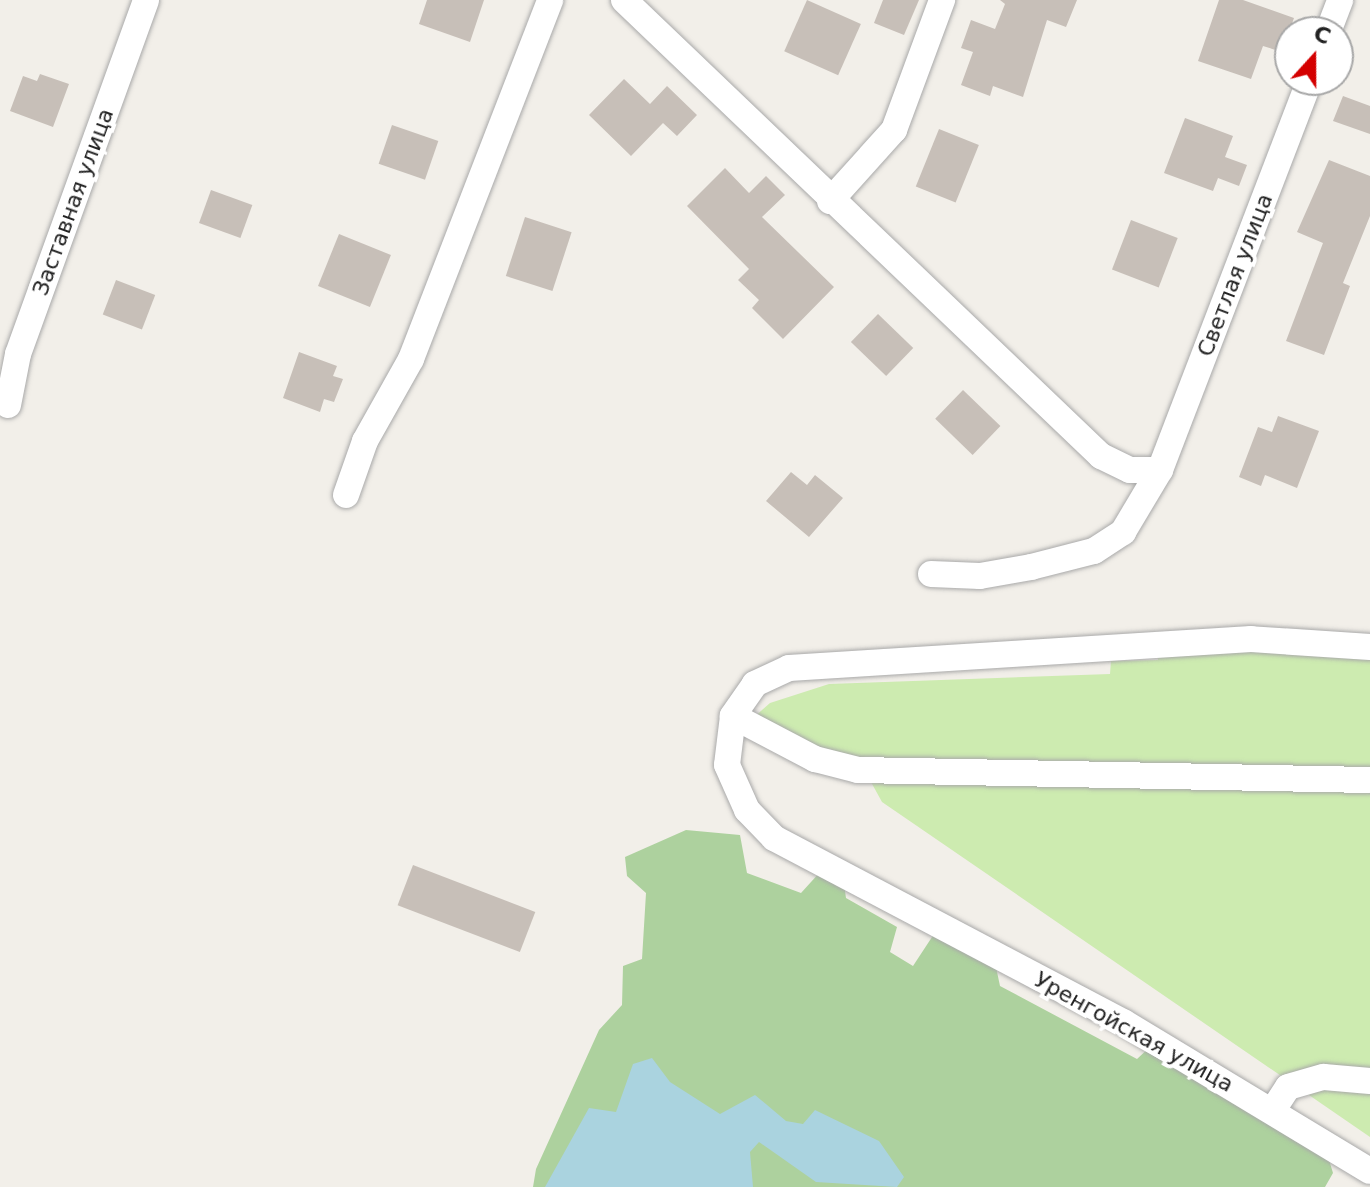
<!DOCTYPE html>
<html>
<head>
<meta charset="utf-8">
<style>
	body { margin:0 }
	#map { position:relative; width:1370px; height:1187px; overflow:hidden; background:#f2efe9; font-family:"DejaVu Sans",sans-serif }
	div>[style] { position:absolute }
	.grass>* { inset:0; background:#cdebb0 }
	.forest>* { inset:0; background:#add19e }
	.water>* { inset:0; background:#aad3df }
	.building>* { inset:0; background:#c7bfb8; transform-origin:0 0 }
	.roads { filter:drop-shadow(0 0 2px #a9a9a9) drop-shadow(0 0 2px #a9a9a9) }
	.minor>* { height:26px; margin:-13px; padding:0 13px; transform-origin:13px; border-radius:13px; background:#fff }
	span { translate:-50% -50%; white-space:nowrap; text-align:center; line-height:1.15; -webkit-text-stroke:8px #fff; paint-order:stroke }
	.street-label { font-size:22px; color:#222 }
	.north { position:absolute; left:1274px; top:16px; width:80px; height:80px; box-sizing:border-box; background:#fff; border:2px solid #a7a7a7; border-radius:50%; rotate:21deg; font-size:22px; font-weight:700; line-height:32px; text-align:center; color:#222 }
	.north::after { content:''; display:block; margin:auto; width:28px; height:36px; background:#d40000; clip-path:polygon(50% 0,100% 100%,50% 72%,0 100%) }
</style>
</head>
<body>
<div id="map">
	<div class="grass">
		<div style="clip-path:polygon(1242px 650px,1370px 656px,1370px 1137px,882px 802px,860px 762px,818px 750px,753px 718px,770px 703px,829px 684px,1110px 674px,1111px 661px,1158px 660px,1157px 651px)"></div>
	</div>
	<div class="forest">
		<div style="clip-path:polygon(686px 830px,740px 835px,747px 873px,801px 893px,821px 871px,844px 884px,846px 898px,897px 927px,890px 952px,913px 966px,934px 934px,996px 967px,1000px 986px,1137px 1059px,1152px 1045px,1323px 1140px,1333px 1173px,1325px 1187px,533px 1187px,536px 1169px,599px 1030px,622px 1005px,623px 966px,642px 959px,646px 893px,627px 876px,625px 857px)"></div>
	</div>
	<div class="water">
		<div style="clip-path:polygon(652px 1058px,670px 1082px,720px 1114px,755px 1095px,786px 1121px,803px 1124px,815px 1110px,879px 1141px,904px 1177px,897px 1187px,816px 1182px,759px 1142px,750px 1152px,753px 1187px,545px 1187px,589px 1108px,616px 1112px,633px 1064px)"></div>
	</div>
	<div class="building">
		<div style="clip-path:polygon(427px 0,484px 0,470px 42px,419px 24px)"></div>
		<div style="left:807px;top:0;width:59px;height:56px;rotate:24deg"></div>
		<div style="clip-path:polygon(883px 0,919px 0,904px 35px,874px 23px)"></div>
		<div style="clip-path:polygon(1000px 0,1077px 0,1066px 27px,1047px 20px,1023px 97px,993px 86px,990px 96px,961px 85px,973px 52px,961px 48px,971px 20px,995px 29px,1005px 4px)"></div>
		<div style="clip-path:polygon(1219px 0,1243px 0,1294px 18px,1282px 52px,1263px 46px,1251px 79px,1198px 61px)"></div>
		<div style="clip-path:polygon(40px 74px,69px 84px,53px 127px,10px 111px,23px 76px,37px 81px)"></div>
		<div style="clip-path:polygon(624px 79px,650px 104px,667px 86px,697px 115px,677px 136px,663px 123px,631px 156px,589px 115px)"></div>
		<div style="clip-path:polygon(1343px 96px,1370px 106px,1370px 134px,1333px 121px)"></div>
		<div style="clip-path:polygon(1185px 118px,1233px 136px,1225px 157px,1247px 165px,1239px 186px,1218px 178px,1213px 191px,1164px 173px)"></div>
		<div style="left:392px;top:125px;width:49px;height:41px;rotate:19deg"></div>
		<div style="left:939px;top:129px;width:43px;height:62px;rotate:22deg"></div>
		<div style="clip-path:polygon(1329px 160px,1370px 176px,1370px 216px,1343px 283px,1350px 286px,1324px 355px,1286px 341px,1323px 243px,1297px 232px)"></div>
		<div style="clip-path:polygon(725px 168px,749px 193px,766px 176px,785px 195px,762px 217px,834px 287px,783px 339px,752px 308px,759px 300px,738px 280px,749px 269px,687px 206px)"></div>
		<div style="left:211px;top:190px;width:44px;height:35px;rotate:20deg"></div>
		<div style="left:525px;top:217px;width:49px;height:62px;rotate:18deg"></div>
		<div style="left:1131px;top:220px;width:50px;height:53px;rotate:21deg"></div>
		<div style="left:339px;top:234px;width:56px;height:56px;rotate:22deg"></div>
		<div style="left:116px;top:280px;width:42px;height:37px;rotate:21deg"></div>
		<div style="left:878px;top:314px;width:49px;height:39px;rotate:44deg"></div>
		<div style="clip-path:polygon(299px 352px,337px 366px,333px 376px,343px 379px,334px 402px,324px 399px,320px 412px,283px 398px)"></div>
		<div style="left:963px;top:390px;width:52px;height:40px;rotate:44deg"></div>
		<div style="clip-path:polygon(1278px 416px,1319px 431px,1297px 488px,1265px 475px,1261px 486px,1239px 477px,1258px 427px,1272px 432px)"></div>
		<div style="clip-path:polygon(791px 472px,807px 485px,815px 475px,843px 498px,809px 537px,766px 501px)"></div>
		<div style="left:413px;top:865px;width:131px;height:43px;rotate:21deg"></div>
	</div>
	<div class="roads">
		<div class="minor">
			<div style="left:624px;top:0;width:660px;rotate:43.71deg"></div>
			<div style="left:1101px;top:456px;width:32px;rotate:26deg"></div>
			<div style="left:1130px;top:470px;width:30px"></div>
			<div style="left:1328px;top:32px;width:34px;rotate:-69deg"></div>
			<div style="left:830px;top:201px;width:96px;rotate:-48deg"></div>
			<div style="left:894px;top:130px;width:139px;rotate:-69.7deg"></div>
			<div style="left:8px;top:405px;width:52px;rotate:-78.9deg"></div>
			<div style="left:18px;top:354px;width:376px;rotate:-70.1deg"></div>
			<div style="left:346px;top:495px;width:57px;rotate:-70.6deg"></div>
			<div style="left:365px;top:441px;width:94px;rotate:-60.7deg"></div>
			<div style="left:411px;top:359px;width:385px;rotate:-68.8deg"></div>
			<div style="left:931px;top:574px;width:49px;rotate:2.3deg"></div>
			<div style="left:980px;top:576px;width:52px;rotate:-10deg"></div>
			<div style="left:1031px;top:567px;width:65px;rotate:-14.3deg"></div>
			<div style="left:1094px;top:551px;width:35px;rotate:-33deg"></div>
			<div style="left:1123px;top:532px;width:72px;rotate:-59.2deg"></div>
			<div style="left:1160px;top:470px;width:418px;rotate:-69deg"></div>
			<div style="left:1370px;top:647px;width:119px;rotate:-176.2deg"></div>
			<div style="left:1251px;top:639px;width:463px;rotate:176.4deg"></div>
			<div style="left:789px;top:668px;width:38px;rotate:155deg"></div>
			<div style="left:755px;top:684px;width:39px;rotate:125deg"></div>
			<div style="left:733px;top:716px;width:49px;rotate:97deg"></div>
			<div style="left:727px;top:765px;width:49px;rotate:66deg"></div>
			<div style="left:747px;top:810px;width:39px;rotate:46deg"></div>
			<div style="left:774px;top:838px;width:395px;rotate:27.8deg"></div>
			<div style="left:1123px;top:1022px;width:288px;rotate:31.1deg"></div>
			<div style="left:733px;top:716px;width:93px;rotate:27.7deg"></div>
			<div style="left:815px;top:759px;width:44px;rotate:14.3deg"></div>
			<div style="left:858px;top:770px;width:512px;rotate:1.12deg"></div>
			<div style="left:1273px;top:1110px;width:27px;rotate:-57deg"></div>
			<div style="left:1288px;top:1087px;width:37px;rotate:-16deg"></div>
			<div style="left:1324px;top:1077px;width:46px;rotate:5deg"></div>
		</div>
	</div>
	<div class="street-label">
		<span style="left:73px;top:202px;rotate:-70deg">Заставная улица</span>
		<span style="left:1235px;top:275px;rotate:-69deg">Светлая улица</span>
		<span style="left:1134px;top:1032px;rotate:29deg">Уренгойская улица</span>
	</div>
	<div class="north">С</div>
</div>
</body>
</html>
